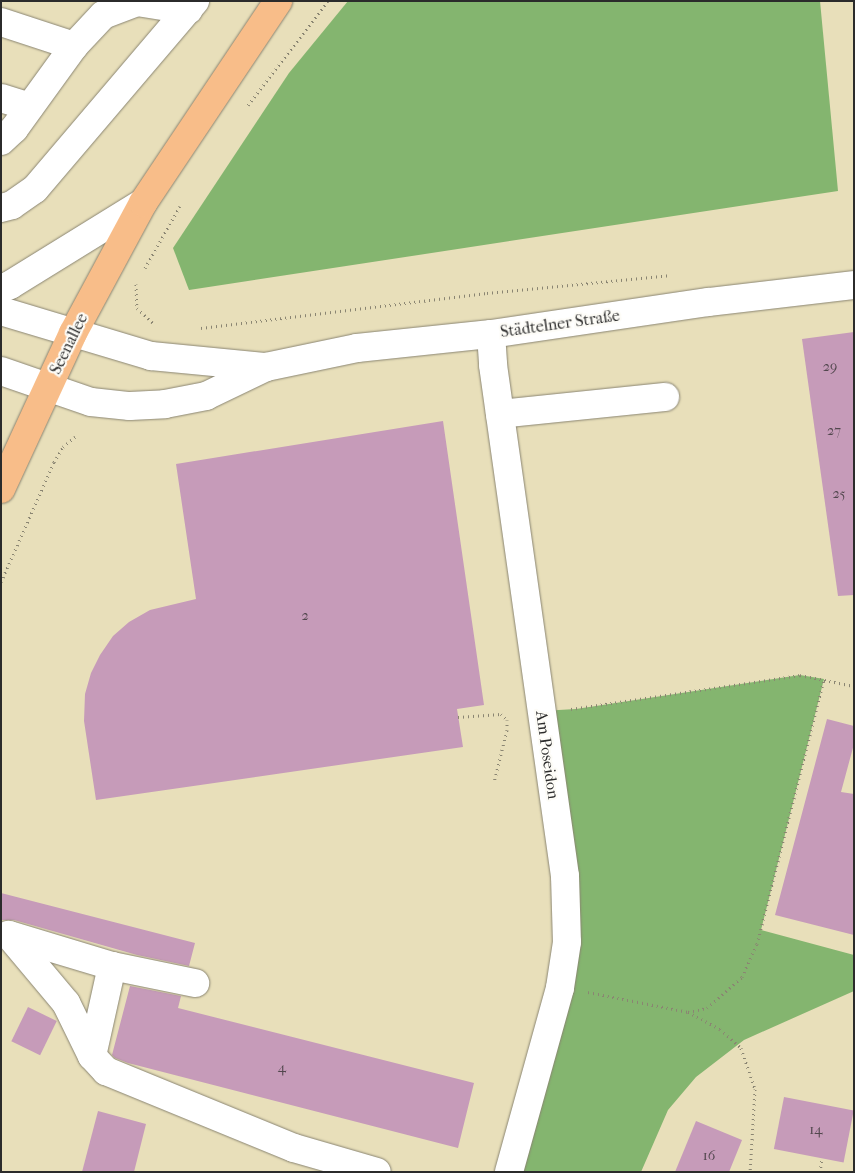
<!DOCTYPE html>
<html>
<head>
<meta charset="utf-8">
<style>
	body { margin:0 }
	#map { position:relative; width:855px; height:1173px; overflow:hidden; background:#e8dfba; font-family:"IM FELL French Canon",serif }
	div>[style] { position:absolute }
	.forest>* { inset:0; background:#84b56f }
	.building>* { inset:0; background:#c69bb9; transform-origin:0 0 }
	.path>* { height:3px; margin-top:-1.5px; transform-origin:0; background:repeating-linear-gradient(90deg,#8a8572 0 1px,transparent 0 5px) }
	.roads { filter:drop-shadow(0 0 1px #8a8572) drop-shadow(0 0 1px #8a8572) }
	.minor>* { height:28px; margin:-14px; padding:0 14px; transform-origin:14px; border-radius:14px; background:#fff }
	.major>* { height:28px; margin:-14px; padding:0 14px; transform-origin:14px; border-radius:14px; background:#f8bd89 }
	span { translate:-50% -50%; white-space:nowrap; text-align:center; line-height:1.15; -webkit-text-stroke:4.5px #fdfcf7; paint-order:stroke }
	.number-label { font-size:14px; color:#52474e }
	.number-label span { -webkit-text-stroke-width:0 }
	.street-label { font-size:16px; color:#2b2b2b }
	.frame { position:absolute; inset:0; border:2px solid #2b2b2b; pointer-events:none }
</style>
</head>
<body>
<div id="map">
	<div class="forest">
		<div style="clip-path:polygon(348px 1px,820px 1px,838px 191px,189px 290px,173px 248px,289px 73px)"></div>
		<div style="clip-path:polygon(800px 675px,824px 679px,761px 930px,854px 955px,854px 991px,744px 1040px,696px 1077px,668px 1110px,641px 1172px,509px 1172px,560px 988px,541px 711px,576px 709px)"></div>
	</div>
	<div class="building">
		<div style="clip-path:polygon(854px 332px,854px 595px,838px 596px,802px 339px)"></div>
		<div style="clip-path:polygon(443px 421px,484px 705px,457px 709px,463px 747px,96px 800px,84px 721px,85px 694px,91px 673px,100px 655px,113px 636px,129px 622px,150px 610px,196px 599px,176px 464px)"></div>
		<div style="clip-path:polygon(827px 719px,854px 726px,854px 744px,841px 792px,854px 794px,854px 935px,775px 915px)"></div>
		<div style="clip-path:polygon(1px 893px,195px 943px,189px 966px,137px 955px,14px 920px,1px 920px)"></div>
		<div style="clip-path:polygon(130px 986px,181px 996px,178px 1008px,474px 1083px,458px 1148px,128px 1063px,115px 1058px,112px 1055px)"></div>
		<div style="left:28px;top:1007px;width:32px;height:38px;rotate:26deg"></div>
		<div style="left:784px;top:1097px;width:71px;height:53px;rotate:11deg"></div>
		<div style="clip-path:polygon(98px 1111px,146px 1124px,134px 1172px,82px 1172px)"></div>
		<div style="clip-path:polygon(696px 1121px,742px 1140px,729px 1172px,675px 1172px)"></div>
	</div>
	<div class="path">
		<div style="left:248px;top:105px;width:131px;rotate:-52.4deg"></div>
		<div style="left:145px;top:268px;width:71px;rotate:-60.6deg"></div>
		<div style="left:136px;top:284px;width:24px;rotate:88deg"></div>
		<div style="left:137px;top:308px;width:22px;rotate:43deg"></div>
		<div style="left:201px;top:328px;width:288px;rotate:-7deg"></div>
		<div style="left:487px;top:293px;width:183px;rotate:-5.6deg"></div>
		<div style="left:1px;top:582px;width:131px;rotate:-66.2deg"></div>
		<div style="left:54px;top:462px;width:17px;rotate:-59deg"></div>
		<div style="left:63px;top:447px;width:16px;rotate:-40deg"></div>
		<div style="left:571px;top:709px;width:232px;rotate:-8.4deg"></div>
		<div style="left:800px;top:675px;width:55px;rotate:11.5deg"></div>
		<div style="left:458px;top:717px;width:43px;rotate:-4deg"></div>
		<div style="left:501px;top:714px;width:8px;rotate:45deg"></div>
		<div style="left:507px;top:720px;width:10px;rotate:90deg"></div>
		<div style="left:507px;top:730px;width:54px;rotate:104deg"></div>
		<div style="left:588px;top:992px;width:102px;rotate:11.3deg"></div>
		<div style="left:688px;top:1012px;width:19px;rotate:-12deg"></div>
		<div style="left:707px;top:1008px;width:47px;rotate:-41.5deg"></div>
		<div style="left:742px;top:977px;width:36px;rotate:-66deg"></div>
		<div style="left:757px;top:944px;width:273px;rotate:-75.8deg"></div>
		<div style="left:688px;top:1012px;width:36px;rotate:28deg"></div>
		<div style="left:720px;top:1029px;width:28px;rotate:42deg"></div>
		<div style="left:741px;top:1048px;width:43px;rotate:71.1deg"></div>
		<div style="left:755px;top:1089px;width:83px;rotate:93.4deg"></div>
		<div style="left:820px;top:1172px;width:14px;rotate:-82deg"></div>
	</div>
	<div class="roads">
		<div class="minor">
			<div style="left:1px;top:22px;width:77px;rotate:18.2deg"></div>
			<div style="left:1px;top:98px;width:30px;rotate:17deg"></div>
			<div style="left:1px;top:141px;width:18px;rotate:-43deg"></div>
			<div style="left:14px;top:129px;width:102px;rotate:-54.1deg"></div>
			<div style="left:74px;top:46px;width:42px;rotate:-46.9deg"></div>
			<div style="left:103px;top:15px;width:36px;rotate:-21deg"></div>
			<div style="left:137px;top:2px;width:52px;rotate:8.9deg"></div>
			<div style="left:1px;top:208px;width:11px;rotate:-15deg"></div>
			<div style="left:12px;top:205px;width:28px;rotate:-35deg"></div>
			<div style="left:35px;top:189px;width:247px;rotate:-49.6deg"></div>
			<div style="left:1px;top:289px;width:10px;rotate:-24deg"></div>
			<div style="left:10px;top:285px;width:156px;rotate:-31.7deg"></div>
			<div style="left:1px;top:311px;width:157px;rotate:16.7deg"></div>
			<div style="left:151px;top:356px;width:116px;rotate:5.5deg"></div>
			<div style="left:491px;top:334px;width:31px;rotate:86deg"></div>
			<div style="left:493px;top:365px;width:516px;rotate:81.98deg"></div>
			<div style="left:565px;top:876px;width:66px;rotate:88.3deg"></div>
			<div style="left:567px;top:942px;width:47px;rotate:98.7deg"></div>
			<div style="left:560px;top:988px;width:191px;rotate:105.5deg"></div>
			<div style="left:1px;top:371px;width:95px;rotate:19deg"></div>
			<div style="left:91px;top:402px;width:39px;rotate:6deg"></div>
			<div style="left:130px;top:406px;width:35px;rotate:-3deg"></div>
			<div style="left:165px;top:404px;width:42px;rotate:-11deg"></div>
			<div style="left:206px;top:396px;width:67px;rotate:-25.8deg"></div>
			<div style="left:266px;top:367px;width:93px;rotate:-11.8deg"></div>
			<div style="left:357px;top:348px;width:135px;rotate:-6deg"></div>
			<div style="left:491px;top:334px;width:220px;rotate:-8.4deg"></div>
			<div style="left:709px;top:302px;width:146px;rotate:-6.7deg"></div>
			<div style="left:500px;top:414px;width:166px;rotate:-5.9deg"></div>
			<div style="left:112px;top:966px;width:92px;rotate:102.5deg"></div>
			<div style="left:92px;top:1056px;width:21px;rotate:47deg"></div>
			<div style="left:106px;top:1071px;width:203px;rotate:22.3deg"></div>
			<div style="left:294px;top:1148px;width:86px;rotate:16.1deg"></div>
			<div style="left:92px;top:1056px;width:59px;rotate:-116.1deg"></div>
			<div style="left:66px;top:1003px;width:89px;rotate:-130deg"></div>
			<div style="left:9px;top:935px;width:108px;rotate:16.8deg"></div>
			<div style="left:112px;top:966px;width:85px;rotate:11.6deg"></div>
		</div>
		<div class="major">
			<div style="left:1px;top:489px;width:172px;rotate:-65.2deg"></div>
			<div style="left:73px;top:333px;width:148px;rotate:-61.7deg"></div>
			<div style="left:143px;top:203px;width:243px;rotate:-56.2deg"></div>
		</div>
	</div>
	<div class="number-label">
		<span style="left:830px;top:367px">29</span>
		<span style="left:834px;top:431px">27</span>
		<span style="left:839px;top:494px">25</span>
		<span style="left:305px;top:616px">2</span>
		<span style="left:282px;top:1068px">4</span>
		<span style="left:816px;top:1130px">14</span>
		<span style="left:709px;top:1156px">16</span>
	</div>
	<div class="street-label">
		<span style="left:560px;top:324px;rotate:-8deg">Städtelner Straße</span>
		<span style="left:69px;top:344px;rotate:-64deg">Seenallee</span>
		<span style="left:547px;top:755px;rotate:82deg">Am Poseidon</span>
	</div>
	<div class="frame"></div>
</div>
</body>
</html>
